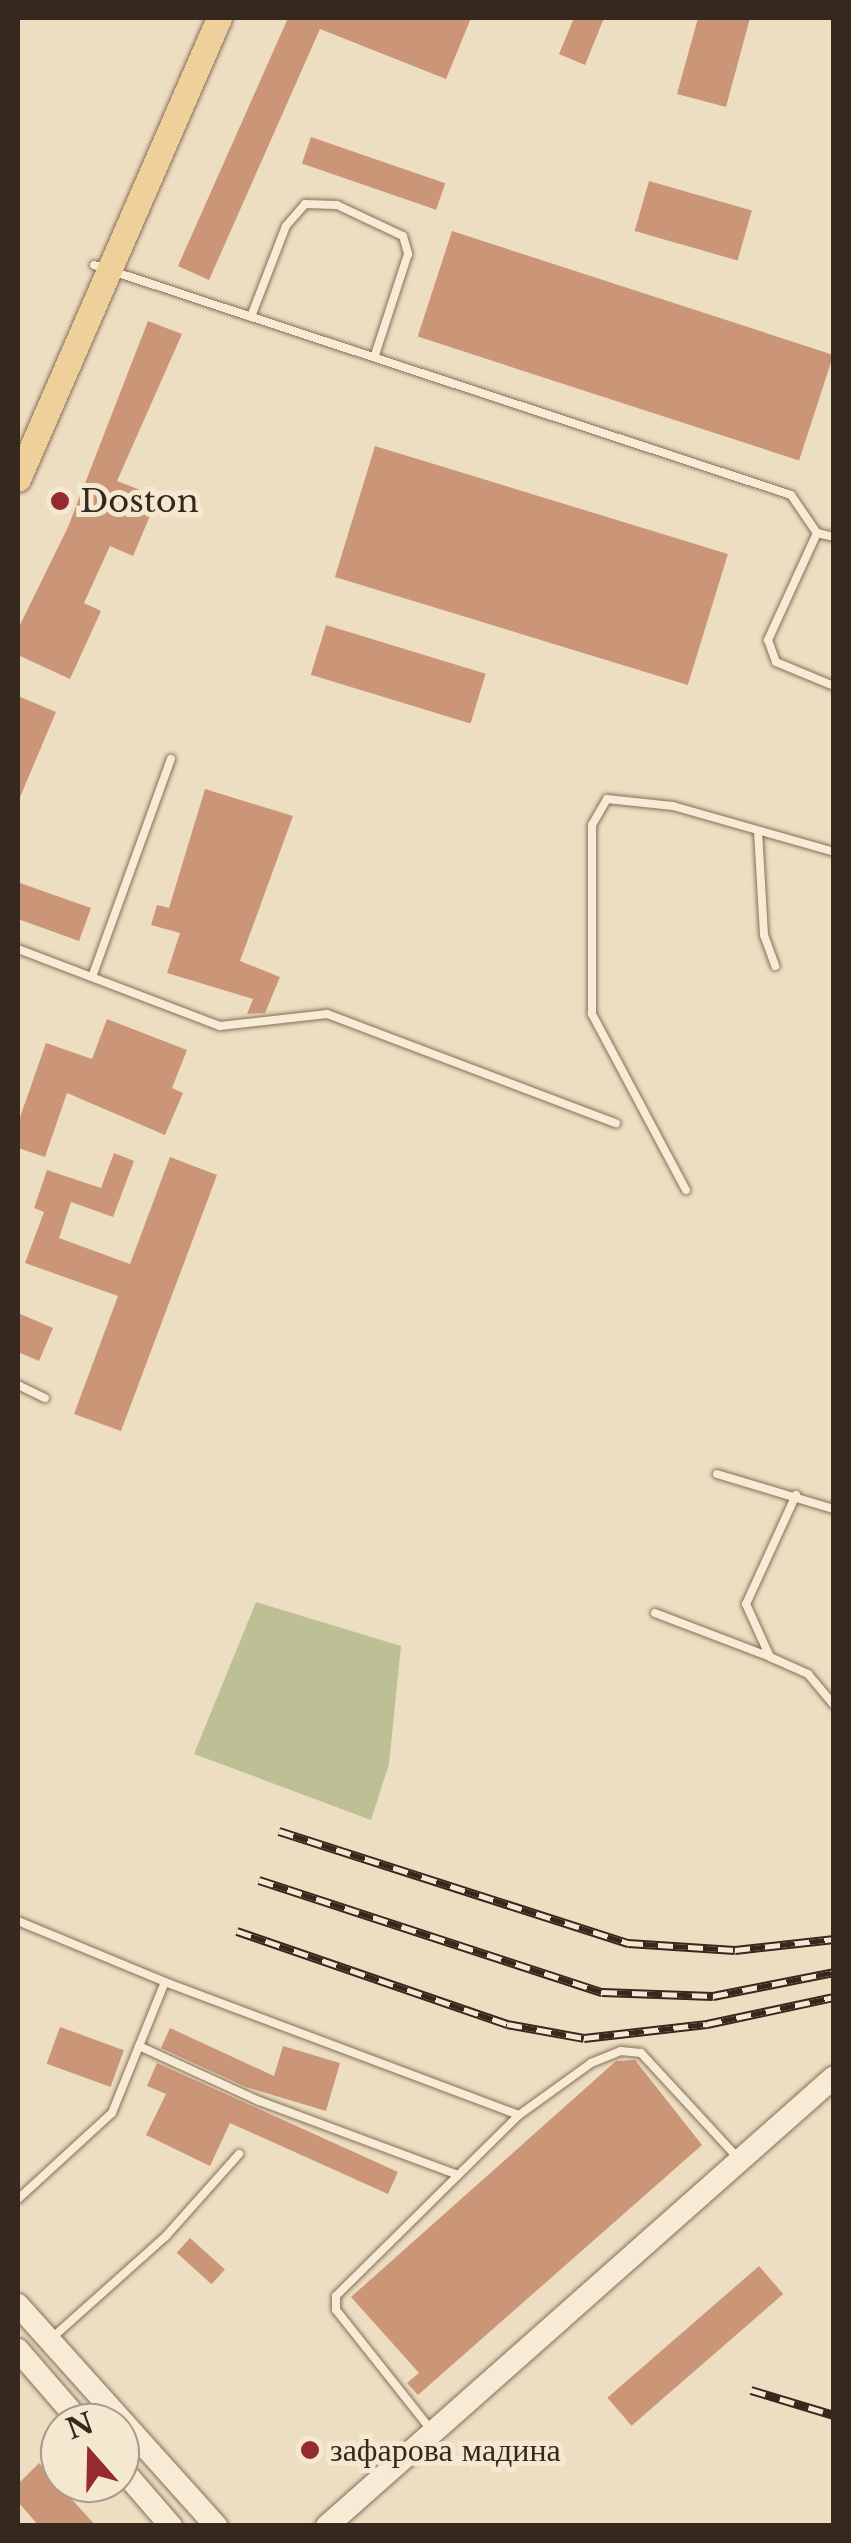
<!DOCTYPE html>
<html>
<head>
<meta charset="utf-8">
<style>
	body { margin:0 }
	#map { position:relative; width:851px; height:2543px; overflow:hidden; background:#eddec2; font-family:"Libre Baskerville",serif }
	div>[style] { position:absolute }
	.cemetery>* { inset:0; background:#bdc095 }
	.building>* { inset:0; background:#cb9678; transform-origin:0 0 }
	.roads { filter:drop-shadow(0 0 2px #876f59) drop-shadow(0 0 2px #876f59) }
	.lane>* { height:8px; margin:-4px; padding:0 4px; transform-origin:4px; border-radius:4px; background:#f8ebd5 }
	.secondary>* { height:22px; margin:-11px; padding:0 11px; transform-origin:11px; border-radius:11px; background:#f8ebd5 }
	.primary>* { height:25px; margin:-12.5px; padding:0 12.5px; transform-origin:12.5px; border-radius:12.5px; background:#f0d09a }
	.rail>* { height:9px; margin-top:-4.5px; transform-origin:0; background:repeating-linear-gradient(90deg,#f5e8d1 0 15px,#37281d 0 30px); box-sizing:border-box; border-block:2px solid #37281d }
	.dots>* { width:28px; height:28px; translate:-50% -50%; box-sizing:border-box; border:5px solid #f5e8d1; border-radius:50% }
	span { translate:-50% -50%; white-space:nowrap; text-align:center; line-height:1.15; -webkit-text-stroke:10px #f5e8d1; paint-order:stroke }
	.poi-label { font-size:32px; color:#37281d }
	.left { translate:0 -50%; text-align:left }
	.frame { position:absolute; inset:0; border:20px solid #37281d; pointer-events:none }
	.north { position:absolute; left:40px; top:2403px; width:100px; height:100px; box-sizing:border-box; background:#f5e8d1; border:2px solid #a99b89; border-radius:50%; rotate:340deg; font-size:28px; font-weight:700; line-height:40px; text-align:center; color:#37281d }
	.north::after { content:''; display:block; margin:auto; width:35px; height:45px; background:#952a31; clip-path:polygon(50% 0,100% 100%,50% 72%,0 100%) }
</style>
</head>
<body>
<div id="map">
	<div class="cemetery">
		<div style="clip-path:polygon(256px 1602px,401px 1646px,389px 1764px,371px 1820px,194px 1754px)"></div>
	</div>
	<div class="building">
		<div style="clip-path:polygon(288px 18px,471px 18px,446px 79px,320px 29px,209px 280px,178px 266px)"></div>
		<div style="clip-path:polygon(574px 18px,604px 18px,585px 65px,559px 54px)"></div>
		<div style="clip-path:polygon(698px 18px,750px 18px,726px 107px,677px 94px)"></div>
		<div style="left:311px;top:137px;width:142px;height:28px;rotate:19deg"></div>
		<div style="left:649px;top:181px;width:107px;height:52px;rotate:16deg"></div>
		<div style="left:452px;top:231px;width:401px;height:111px;rotate:18deg"></div>
		<div style="clip-path:polygon(148px 321px,182px 334px,117px 481px,158px 497px,133px 556px,110px 546px,84px 603px,101px 611px,70px 679px,18px 655px,18px 629px,68px 527px)"></div>
		<div style="left:375px;top:446px;width:369px;height:137px;rotate:17deg"></div>
		<div style="left:326px;top:625px;width:167px;height:52px;rotate:17deg"></div>
		<div style="clip-path:polygon(18px 696px,56px 712px,18px 802px)"></div>
		<div style="clip-path:polygon(205px 789px,293px 816px,240px 961px,280px 977px,265px 1013px,247px 1014px,253px 999px,167px 973px,180px 933px,151px 925px,157px 905px,169px 908px)"></div>
		<div style="clip-path:polygon(20px 883px,91px 908px,79px 941px,18px 919px)"></div>
		<div style="clip-path:polygon(107px 1019px,187px 1050px,172px 1088px,183px 1093px,165px 1135px,67px 1093px,45px 1157px,18px 1148px,18px 1123px,46px 1043px,92px 1059px)"></div>
		<div style="clip-path:polygon(114px 1153px,134px 1161px,113px 1217px,71px 1202px,59px 1238px,130px 1264px,170px 1157px,217px 1175px,121px 1431px,74px 1414px,118px 1296px,25px 1263px,44px 1212px,34px 1208px,47px 1170px,101px 1188px)"></div>
		<div style="clip-path:polygon(18px 1313px,53px 1328px,39px 1361px,18px 1352px)"></div>
		<div style="left:60px;top:2027px;width:68px;height:39px;rotate:20deg"></div>
		<div style="clip-path:polygon(170px 2028px,274px 2076px,283px 2046px,340px 2063px,326px 2111px,246px 2087px,161px 2048px)"></div>
		<div style="clip-path:polygon(635px 2060px,702px 2145px,418px 2395px,407px 2383px,419px 2373px,351px 2297px,616px 2061px)"></div>
		<div style="clip-path:polygon(157px 2063px,398px 2172px,388px 2194px,230px 2123px,210px 2166px,146px 2135px,166px 2094px,147px 2086px)"></div>
		<div style="left:190px;top:2238px;width:47px;height:20px;rotate:42deg"></div>
		<div style="left:759px;top:2266px;width:37px;height:201px;rotate:49deg"></div>
		<div style="clip-path:polygon(39px 2463px,96px 2526px,39px 2526px,18px 2502px,18px 2484px)"></div>
	</div>
	<div class="roads">
		<div class="lane">
			<div style="left:94px;top:265px;width:734px;rotate:18.26deg"></div>
			<div style="left:791px;top:495px;width:46px;rotate:55.6deg"></div>
			<div style="left:817px;top:533px;width:17px;rotate:13deg"></div>
			<div style="left:252px;top:314px;width:94px;rotate:-68.9deg"></div>
			<div style="left:286px;top:226px;width:29px;rotate:-49deg"></div>
			<div style="left:305px;top:204px;width:32px;rotate:2deg"></div>
			<div style="left:337px;top:205px;width:73px;rotate:25.2deg"></div>
			<div style="left:403px;top:236px;width:19px;rotate:74deg"></div>
			<div style="left:408px;top:254px;width:106px;rotate:108.1deg"></div>
			<div style="left:817px;top:533px;width:118px;rotate:114.6deg"></div>
			<div style="left:768px;top:640px;width:23px;rotate:70deg"></div>
			<div style="left:776px;top:662px;width:63px;rotate:22.5deg"></div>
			<div style="left:758px;top:831px;width:104px;rotate:86.7deg"></div>
			<div style="left:764px;top:935px;width:33px;rotate:70deg"></div>
			<div style="left:18px;top:949px;width:216px;rotate:20.9deg"></div>
			<div style="left:220px;top:1026px;width:108px;rotate:-6.4deg"></div>
			<div style="left:327px;top:1014px;width:309px;rotate:20.7deg"></div>
			<div style="left:92px;top:977px;width:232px;rotate:-70.1deg"></div>
			<div style="left:686px;top:1190px;width:200px;rotate:-118.1deg"></div>
			<div style="left:592px;top:1014px;width:189px;rotate:-90deg"></div>
			<div style="left:592px;top:825px;width:30px;rotate:-60deg"></div>
			<div style="left:607px;top:799px;width:66px;rotate:6.1deg"></div>
			<div style="left:673px;top:806px;width:167px;rotate:15.9deg"></div>
			<div style="left:18px;top:1385px;width:30px;rotate:26deg"></div>
			<div style="left:717px;top:1474px;width:122px;rotate:16.7deg"></div>
			<div style="left:796px;top:1495px;width:120px;rotate:114.6deg"></div>
			<div style="left:746px;top:1604px;width:58px;rotate:65.6deg"></div>
			<div style="left:770px;top:1657px;width:42px;rotate:24.1deg"></div>
			<div style="left:808px;top:1674px;width:40px;rotate:50deg"></div>
			<div style="left:655px;top:1613px;width:123px;rotate:20.9deg"></div>
			<div style="left:18px;top:1921px;width:159px;rotate:22.5deg"></div>
			<div style="left:139px;top:2046px;width:132px;rotate:24.6deg"></div>
			<div style="left:259px;top:2101px;width:212px;rotate:20.4deg"></div>
			<div style="left:18px;top:2199px;width:127px;rotate:-42.5deg"></div>
			<div style="left:112px;top:2113px;width:141px;rotate:-68deg"></div>
			<div style="left:165px;top:1982px;width:378px;rotate:20.6deg"></div>
			<div style="left:519px;top:2115px;width:89px;rotate:-35.8deg"></div>
			<div style="left:591px;top:2063px;width:32px;rotate:-22deg"></div>
			<div style="left:621px;top:2051px;width:20px;rotate:6deg"></div>
			<div style="left:641px;top:2053px;width:142px;rotate:47.3deg"></div>
			<div style="left:53px;top:2337px;width:152px;rotate:-41.8deg"></div>
			<div style="left:166px;top:2236px;width:110px;rotate:-48.3deg"></div>
			<div style="left:432px;top:2431px;width:154px;rotate:-128.4deg"></div>
			<div style="left:336px;top:2310px;width:14px;rotate:-90deg"></div>
			<div style="left:336px;top:2296px;width:257px;rotate:-44.7deg"></div>
		</div>
		<div class="secondary">
			<div style="left:18px;top:2305px;width:297px;rotate:48.1deg"></div>
			<div style="left:18px;top:2350px;width:96px;rotate:49.2deg"></div>
			<div style="left:120px;top:2467px;width:78px;rotate:49.2deg"></div>
			<div style="left:327px;top:2526px;width:677px;rotate:-41.53deg"></div>
		</div>
		<div class="primary">
			<div style="left:18px;top:479px;width:503px;rotate:-66.44deg"></div>
		</div>
	</div>
	<div class="rail">
		<div style="left:279px;top:1831px;width:367px;rotate:17.8deg"></div>
		<div style="left:628px;top:1943px;width:107px;rotate:3.7deg"></div>
		<div style="left:735px;top:1950px;width:100px;rotate:-6.3deg"></div>
		<div style="left:259px;top:1880px;width:361px;rotate:18.1deg"></div>
		<div style="left:602px;top:1992px;width:111px;rotate:2.1deg"></div>
		<div style="left:713px;top:1996px;width:123px;rotate:-11.2deg"></div>
		<div style="left:237px;top:1931px;width:286px;rotate:19deg"></div>
		<div style="left:507px;top:2024px;width:78px;rotate:10.3deg"></div>
		<div style="left:584px;top:2038px;width:124px;rotate:-6.5deg"></div>
		<div style="left:707px;top:2024px;width:130px;rotate:-12deg"></div>
		<div style="left:751px;top:2390px;width:87px;rotate:16.8deg"></div>
	</div>
	<div class="dots">
		<div style="left:60px;top:501px;background:#952a31"></div>
		<div style="left:310px;top:2450px;background:#952a31"></div>
	</div>
	<div class="poi-label">
		<span class="left" style="left:80px;top:501px">Doston</span>
		<span class="left" style="left:330px;top:2450px">зафарова мадина</span>
	</div>
	<div class="frame"></div>
	<div class="north">N</div>
</div>
</body>
</html>
